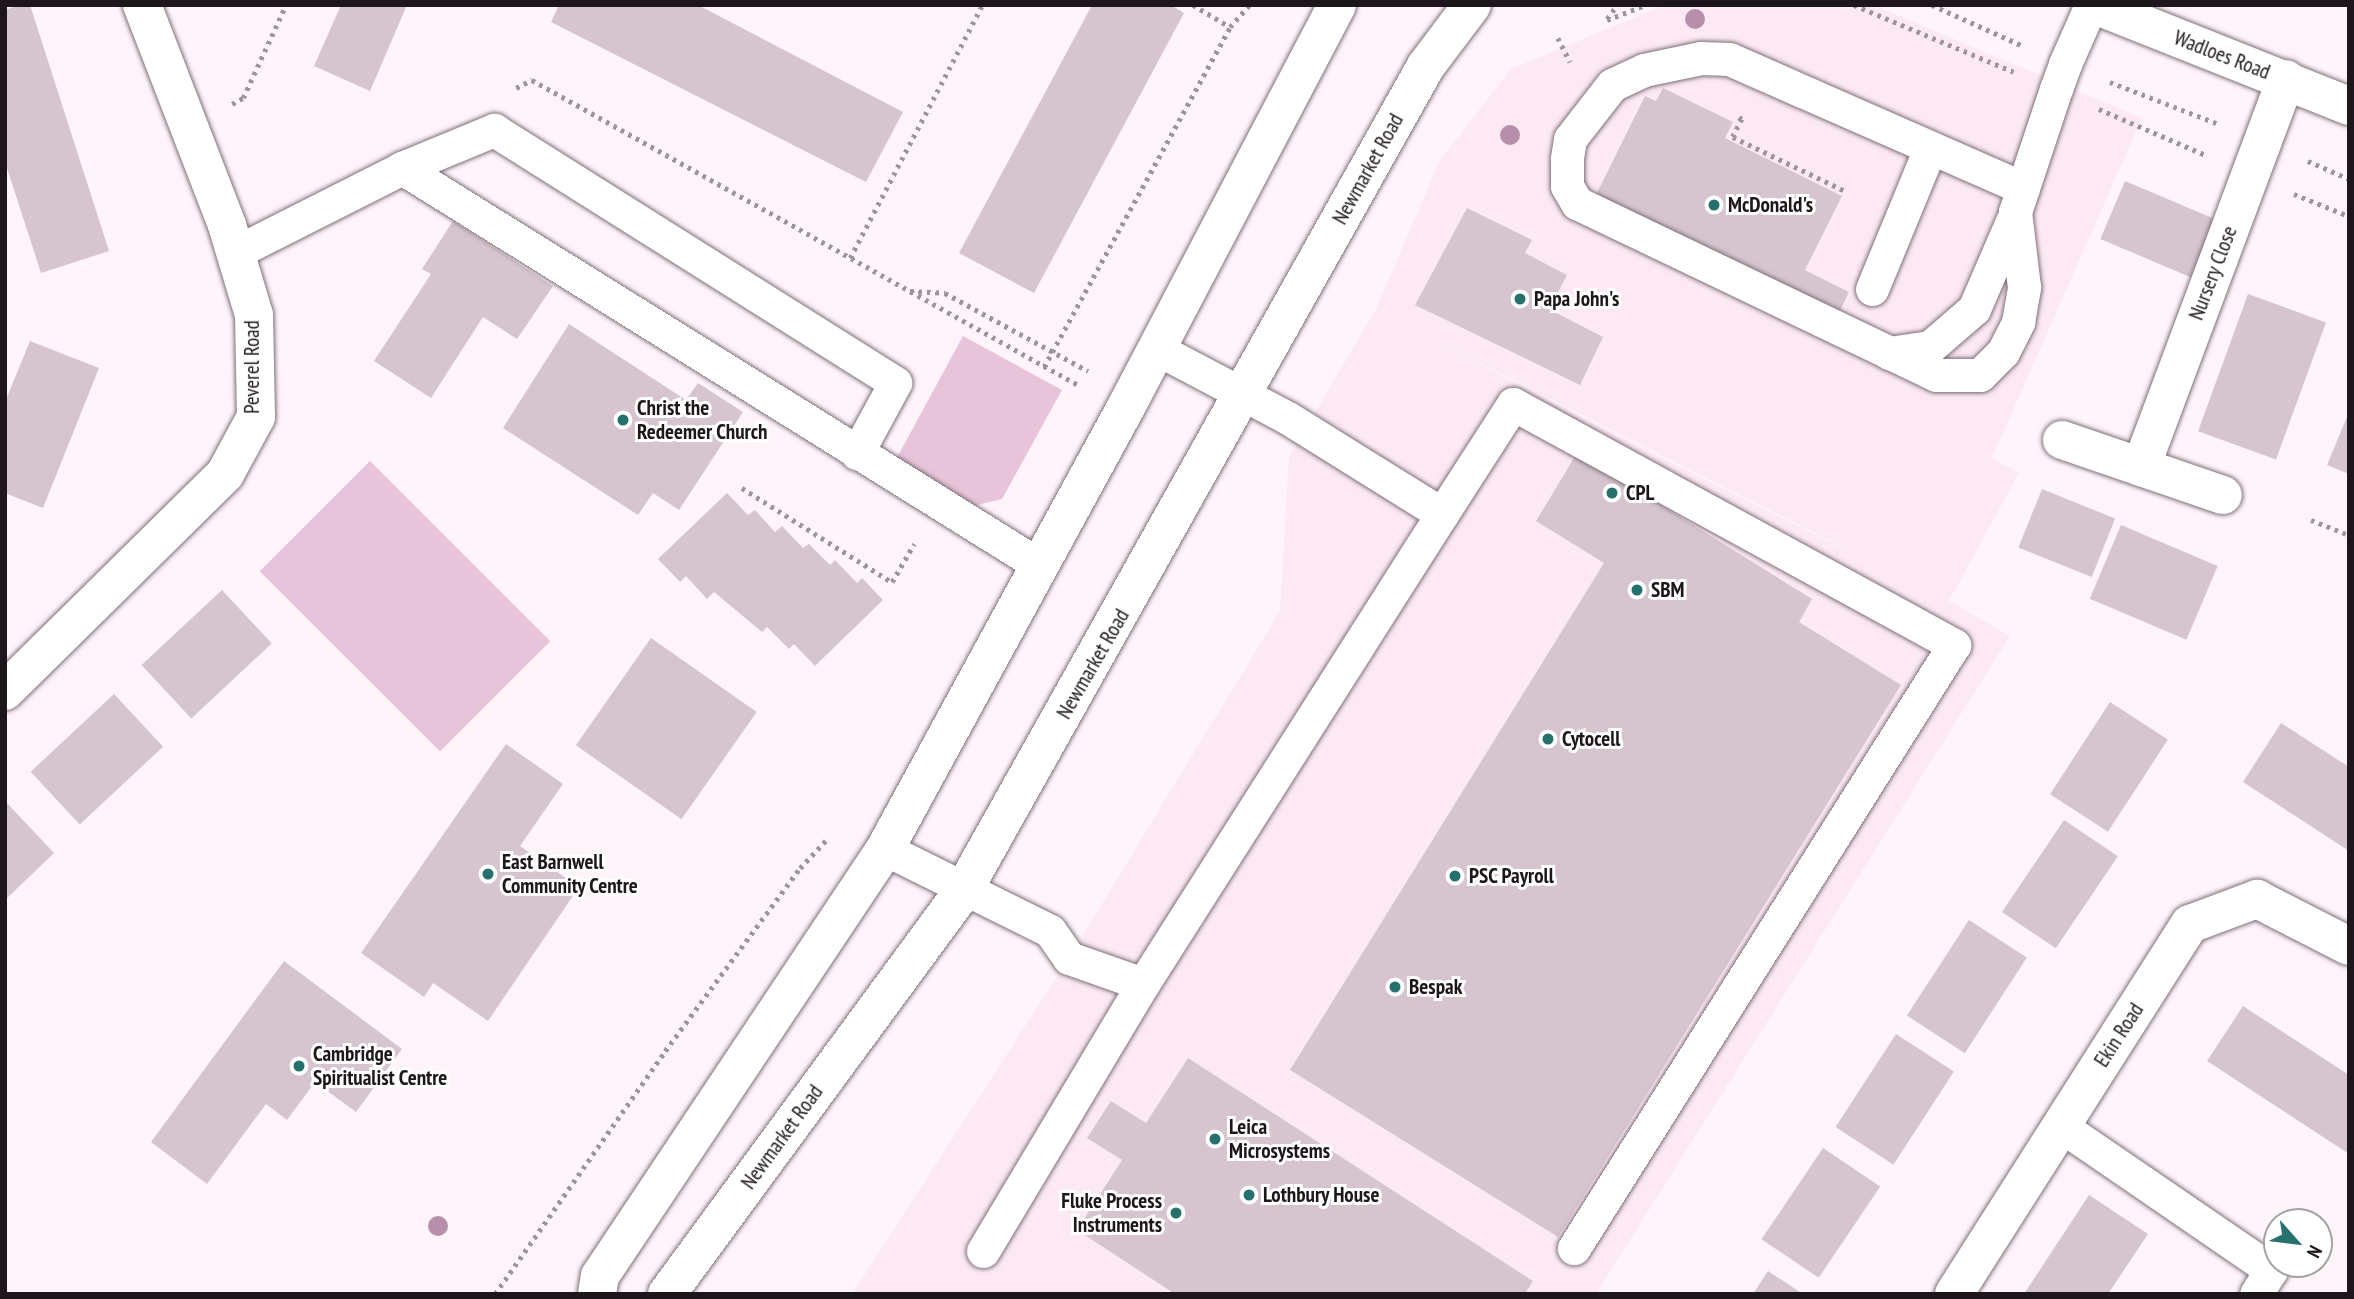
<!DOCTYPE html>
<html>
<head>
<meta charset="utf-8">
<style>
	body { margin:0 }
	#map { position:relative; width:2354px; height:1299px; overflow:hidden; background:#fef4fa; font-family:"PT Sans Narrow",sans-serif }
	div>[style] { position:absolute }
	.built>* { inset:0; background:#fde9f4 }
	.green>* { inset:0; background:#e8c4da; transform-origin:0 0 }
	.building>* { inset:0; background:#d6c5cf; transform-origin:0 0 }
	.path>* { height:4.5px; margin-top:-2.25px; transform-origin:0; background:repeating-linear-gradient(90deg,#9e959a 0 3.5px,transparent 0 8.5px) }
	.roads { filter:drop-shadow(0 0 2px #7f7079) drop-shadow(0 0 2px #7f7079) }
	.lane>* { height:33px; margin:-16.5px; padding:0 16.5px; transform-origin:16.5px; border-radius:16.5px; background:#fff }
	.street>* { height:38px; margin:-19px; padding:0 19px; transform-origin:19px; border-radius:19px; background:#fff }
	.primary>* { height:38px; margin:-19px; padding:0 19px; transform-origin:19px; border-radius:19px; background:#fff }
	.trees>* { width:20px; height:20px; margin:-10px; border-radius:50%; background:#b78faa }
	.dots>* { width:19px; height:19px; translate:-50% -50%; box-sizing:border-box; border:4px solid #fff; border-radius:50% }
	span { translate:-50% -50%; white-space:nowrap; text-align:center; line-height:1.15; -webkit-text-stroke:6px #fff; paint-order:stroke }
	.street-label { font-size:21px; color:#1d171b }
	.poi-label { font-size:21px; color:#1d171b; font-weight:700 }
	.left { translate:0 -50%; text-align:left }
	.right { translate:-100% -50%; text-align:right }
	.frame { position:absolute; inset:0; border:7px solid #1d171b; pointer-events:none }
	.north { position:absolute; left:2263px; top:1208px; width:70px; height:70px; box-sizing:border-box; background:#fff; border:2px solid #a5a2a4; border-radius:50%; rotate:118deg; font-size:19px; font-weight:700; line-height:28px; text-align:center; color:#1d171b }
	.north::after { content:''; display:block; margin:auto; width:24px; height:32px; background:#26706d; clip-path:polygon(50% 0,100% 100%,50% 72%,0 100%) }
</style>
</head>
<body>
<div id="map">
	<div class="built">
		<div style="clip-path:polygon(evenodd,1665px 5px,1873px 5px,2142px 118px,1992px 458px,2019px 473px,1949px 601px,2010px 636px,1596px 1294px,852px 1294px,1069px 958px,1280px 611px,1289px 457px,1376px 309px,1440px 160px,1511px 69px,1665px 5px,1435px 340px,1844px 548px,1844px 549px,1583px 418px,1435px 340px)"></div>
	</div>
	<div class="green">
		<div style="clip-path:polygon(963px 336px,1062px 390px,1002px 499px,964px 508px,894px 463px)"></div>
		<div style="left:370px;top:461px;width:255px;height:156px;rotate:45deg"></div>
	</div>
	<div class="building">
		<div style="clip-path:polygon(20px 5px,30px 5px,109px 251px,41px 273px,5px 162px,5px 10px)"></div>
		<div style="clip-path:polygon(341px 5px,407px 5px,370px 91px,314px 66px)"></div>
		<div style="clip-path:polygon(559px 5px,698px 5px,903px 112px,866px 182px,551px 22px)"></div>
		<div style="clip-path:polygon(1092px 5px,1171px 5px,1184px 13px,1034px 293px,959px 253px)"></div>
		<div style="clip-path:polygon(1663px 88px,1733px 122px,1725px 138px,1842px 196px,1805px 270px,1849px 292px,1829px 334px,1587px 213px,1645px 96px,1656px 101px)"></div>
		<div style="left:2125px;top:181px;width:98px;height:63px;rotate:23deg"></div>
		<div style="clip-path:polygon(1467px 208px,1532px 240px,1525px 253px,1567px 275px,1549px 309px,1603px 337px,1580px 385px,1415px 305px)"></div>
		<div style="clip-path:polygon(453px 221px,553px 286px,517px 339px,483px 317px,431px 398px,374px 361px,431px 274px,422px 269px)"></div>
		<div style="left:2248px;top:294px;width:83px;height:146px;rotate:20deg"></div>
		<div style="clip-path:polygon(569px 324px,686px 400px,698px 383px,743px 412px,679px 510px,653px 493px,638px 515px,503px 428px)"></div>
		<div style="clip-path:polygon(30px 341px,99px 368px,43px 508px,5px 493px,5px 402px)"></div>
		<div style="clip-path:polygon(2349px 412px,2349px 474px,2327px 465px)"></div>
		<div style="clip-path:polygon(1577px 453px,1812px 599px,1799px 622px,1901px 685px,1558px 1237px,1290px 1070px,1604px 563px,1536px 521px)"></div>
		<div style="left:2042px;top:489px;width:79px;height:63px;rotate:22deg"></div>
		<div style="clip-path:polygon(727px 493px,748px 515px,755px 510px,775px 532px,782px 526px,803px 548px,809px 544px,830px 565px,835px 560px,857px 583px,862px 578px,883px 600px,815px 666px,794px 644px,789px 649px,767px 627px,762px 632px,714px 592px,707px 599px,686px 576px,680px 582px,658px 559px)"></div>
		<div style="left:2121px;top:525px;width:105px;height:80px;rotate:23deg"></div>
		<div style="left:222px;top:590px;width:73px;height:110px;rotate:47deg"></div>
		<div style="left:651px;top:638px;width:129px;height:131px;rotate:35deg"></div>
		<div style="left:114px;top:694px;width:72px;height:114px;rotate:47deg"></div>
		<div style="left:2110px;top:702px;width:69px;height:110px;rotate:33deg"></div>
		<div style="clip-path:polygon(2281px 723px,2349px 767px,2349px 851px,2243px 782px)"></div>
		<div style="clip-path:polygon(506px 744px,563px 784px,520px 846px,579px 887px,488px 1021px,433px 983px,424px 997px,361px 953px)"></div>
		<div style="clip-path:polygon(5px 801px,54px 853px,5px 900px)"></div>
		<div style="left:2064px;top:820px;width:65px;height:111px;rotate:34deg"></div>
		<div style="left:1969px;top:920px;width:69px;height:114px;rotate:33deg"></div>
		<div style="clip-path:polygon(284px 961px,402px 1049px,356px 1112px,315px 1082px,287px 1120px,266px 1104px,207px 1184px,151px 1142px)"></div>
		<div style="clip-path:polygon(2243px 1006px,2349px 1075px,2349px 1154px,2207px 1061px)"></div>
		<div style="left:1896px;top:1034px;width:69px;height:111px;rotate:33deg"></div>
		<div style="clip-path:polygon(1188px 1058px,1533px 1281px,1525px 1294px,1175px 1294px,1077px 1230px,1122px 1160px,1087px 1138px,1111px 1101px,1146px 1123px)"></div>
		<div style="left:1823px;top:1148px;width:69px;height:110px;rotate:34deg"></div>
		<div style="clip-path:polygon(2089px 1195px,2148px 1234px,2108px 1294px,2024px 1294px)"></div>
		<div style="clip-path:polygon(1768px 1271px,1803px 1294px,1753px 1294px)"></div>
	</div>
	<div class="path">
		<div style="left:1193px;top:5px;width:43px;rotate:30.7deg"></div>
		<div style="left:1854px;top:5px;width:173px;rotate:22.7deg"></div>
		<div style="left:1932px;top:5px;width:98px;rotate:24.2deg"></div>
		<div style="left:1607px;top:19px;width:17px;rotate:-54deg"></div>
		<div style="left:1607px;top:20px;width:41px;rotate:-21.5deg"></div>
		<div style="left:1558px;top:38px;width:27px;rotate:63deg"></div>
		<div style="left:2110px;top:82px;width:114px;rotate:21.1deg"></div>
		<div style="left:516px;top:88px;width:18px;rotate:-27deg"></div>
		<div style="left:532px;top:80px;width:628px;rotate:29.18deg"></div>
		<div style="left:232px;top:104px;width:13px;rotate:-29deg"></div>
		<div style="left:243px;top:98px;width:102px;rotate:-65.2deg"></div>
		<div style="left:2099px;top:109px;width:116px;rotate:23.3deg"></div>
		<div style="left:1739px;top:117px;width:4px;rotate:34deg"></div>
		<div style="left:1742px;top:119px;width:20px;rotate:117deg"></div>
		<div style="left:1733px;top:137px;width:124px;rotate:25.7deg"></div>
		<div style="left:2308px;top:161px;width:45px;rotate:23.7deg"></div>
		<div style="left:2294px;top:194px;width:59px;rotate:21.8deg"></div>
		<div style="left:850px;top:258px;width:285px;rotate:-62.4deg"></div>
		<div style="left:910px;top:291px;width:35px;rotate:3deg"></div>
		<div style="left:945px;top:293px;width:163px;rotate:28.6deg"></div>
		<div style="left:1044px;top:367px;width:388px;rotate:-61.3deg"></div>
		<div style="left:1230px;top:27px;width:29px;rotate:-49deg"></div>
		<div style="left:742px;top:488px;width:177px;rotate:32.1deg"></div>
		<div style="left:892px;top:582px;width:44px;rotate:-59.9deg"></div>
		<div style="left:2311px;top:520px;width:41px;rotate:21.5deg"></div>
		<div style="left:495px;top:1294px;width:297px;rotate:-55deg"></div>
		<div style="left:665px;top:1051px;width:227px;rotate:-53.6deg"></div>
		<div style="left:800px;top:868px;width:42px;rotate:-46.9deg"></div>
	</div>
	<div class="roads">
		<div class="lane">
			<div style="left:402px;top:168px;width:751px;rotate:31.93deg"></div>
			<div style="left:2023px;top:188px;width:321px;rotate:-156.3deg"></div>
			<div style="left:1729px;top:59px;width:28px;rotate:-178deg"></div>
			<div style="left:1701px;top:58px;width:58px;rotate:168.1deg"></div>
			<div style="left:1644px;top:70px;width:35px;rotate:155deg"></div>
			<div style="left:1612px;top:85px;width:68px;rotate:127.9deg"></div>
			<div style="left:1570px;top:139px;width:20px;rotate:99deg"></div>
			<div style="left:1567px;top:159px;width:27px;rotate:90deg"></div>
			<div style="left:1567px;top:186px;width:20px;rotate:60deg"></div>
			<div style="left:1577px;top:203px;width:398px;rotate:25.6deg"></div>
			<div style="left:1936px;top:375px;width:44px"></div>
			<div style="left:1980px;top:375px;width:33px;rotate:-45deg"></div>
			<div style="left:2003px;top:352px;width:34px;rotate:-63deg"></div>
			<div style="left:2018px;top:322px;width:36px;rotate:-80deg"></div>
			<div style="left:2024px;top:287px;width:76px;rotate:-96.8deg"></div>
			<div style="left:2015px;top:212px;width:130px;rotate:-71.6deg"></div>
			<div style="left:2056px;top:89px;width:27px;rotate:-70deg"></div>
			<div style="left:2065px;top:64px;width:64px;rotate:-66.2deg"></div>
			<div style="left:236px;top:252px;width:186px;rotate:-26.8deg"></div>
			<div style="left:402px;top:168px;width:100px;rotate:-22.4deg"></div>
			<div style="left:494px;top:130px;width:474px;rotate:32.2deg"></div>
			<div style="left:895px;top:383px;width:80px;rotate:118.5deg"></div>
			<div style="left:1872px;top:289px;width:152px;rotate:-67.6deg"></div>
			<div style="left:1889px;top:353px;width:41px;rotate:-8.3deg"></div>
			<div style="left:1930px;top:347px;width:58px;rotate:-40.8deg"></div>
			<div style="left:1974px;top:309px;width:96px;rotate:-66.6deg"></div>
			<div style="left:1442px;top:514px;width:131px;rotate:-57.2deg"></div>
			<div style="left:1513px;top:404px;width:503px;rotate:28.66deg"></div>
			<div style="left:1954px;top:645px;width:713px;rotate:122.22deg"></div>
			<div style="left:885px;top:849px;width:184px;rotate:26.4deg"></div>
			<div style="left:1050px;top:931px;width:33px;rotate:55deg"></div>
			<div style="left:1069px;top:958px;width:78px;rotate:19.4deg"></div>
			<div style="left:1143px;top:984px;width:557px;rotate:-57.54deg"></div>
			<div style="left:1442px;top:514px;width:181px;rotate:-148.1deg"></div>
			<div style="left:1288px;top:418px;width:148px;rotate:-152.2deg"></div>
			<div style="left:2061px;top:1126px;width:255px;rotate:34.4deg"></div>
			<div style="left:2271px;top:1270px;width:28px;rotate:122deg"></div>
			<div style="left:983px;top:1251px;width:311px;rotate:-59.1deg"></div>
		</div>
		<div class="street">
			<div style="left:2095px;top:5px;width:273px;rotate:21.7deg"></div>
			<div style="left:2062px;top:440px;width:170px;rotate:18.9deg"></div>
			<div style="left:2141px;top:467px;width:414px;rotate:-69.5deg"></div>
			<div style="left:5px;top:691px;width:309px;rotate:-44.6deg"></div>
			<div style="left:225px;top:474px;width:65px;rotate:-61.5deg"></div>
			<div style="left:256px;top:417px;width:102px;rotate:-91.1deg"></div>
			<div style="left:254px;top:315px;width:94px;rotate:-106.7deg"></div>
			<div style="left:227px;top:225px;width:236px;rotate:-111.1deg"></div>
			<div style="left:1954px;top:1294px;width:439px;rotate:-57.5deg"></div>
			<div style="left:2190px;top:924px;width:72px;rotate:-20.5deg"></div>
			<div style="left:2257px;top:899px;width:103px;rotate:27.1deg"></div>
		</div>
		<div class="primary">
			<div style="left:597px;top:1294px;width:18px;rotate:-81deg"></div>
			<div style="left:600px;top:1276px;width:513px;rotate:-56.28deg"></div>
			<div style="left:885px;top:849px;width:501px;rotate:-61.39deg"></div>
			<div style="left:1125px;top:409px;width:456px;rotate:-62.3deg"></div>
			<div style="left:667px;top:1294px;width:500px;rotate:-53.7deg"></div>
			<div style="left:963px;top:891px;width:946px;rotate:-60.7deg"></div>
			<div style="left:1426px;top:66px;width:76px;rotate:-53deg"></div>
		</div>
	</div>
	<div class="trees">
		<div style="left:1695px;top:19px"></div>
		<div style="left:1510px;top:135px"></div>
		<div style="left:438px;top:1226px"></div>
	</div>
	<div class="dots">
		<div style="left:1714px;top:205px;background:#26706d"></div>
		<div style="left:1520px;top:299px;background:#26706d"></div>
		<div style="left:623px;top:420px;background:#26706d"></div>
		<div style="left:1612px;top:493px;background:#26706d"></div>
		<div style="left:1637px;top:590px;background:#26706d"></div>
		<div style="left:1548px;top:739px;background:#26706d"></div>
		<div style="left:488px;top:874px;background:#26706d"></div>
		<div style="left:1455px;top:876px;background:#26706d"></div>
		<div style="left:1395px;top:987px;background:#26706d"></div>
		<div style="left:299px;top:1066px;background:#26706d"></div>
		<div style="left:1215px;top:1139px;background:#26706d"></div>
		<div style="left:1249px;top:1195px;background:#26706d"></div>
		<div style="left:1176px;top:1213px;background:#26706d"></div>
	</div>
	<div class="street-label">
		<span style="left:2222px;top:55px;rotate:21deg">Wadloes Road</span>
		<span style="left:1368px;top:169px;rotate:-61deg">Newmarket Road</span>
		<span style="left:2213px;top:273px;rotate:-69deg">Nursery Close</span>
		<span style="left:252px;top:367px;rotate:-90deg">Peverel Road</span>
		<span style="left:1093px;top:664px;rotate:-60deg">Newmarket Road</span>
		<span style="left:2119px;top:1035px;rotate:-57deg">Ekin Road</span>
		<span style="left:782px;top:1137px;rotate:-54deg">Newmarket Road</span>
	</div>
	<div class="poi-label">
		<span class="left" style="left:1728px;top:205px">McDonald's</span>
		<span class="left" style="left:1534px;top:299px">Papa John's</span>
		<span class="left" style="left:637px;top:420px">Christ the<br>Redeemer Church</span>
		<span class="left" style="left:1626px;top:493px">CPL</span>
		<span class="left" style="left:1651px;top:590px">SBM</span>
		<span class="left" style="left:1562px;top:739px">Cytocell</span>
		<span class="left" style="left:502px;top:874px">East Barnwell<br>Community Centre</span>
		<span class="left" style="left:1469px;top:876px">PSC Payroll</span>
		<span class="left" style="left:1409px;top:987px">Bespak</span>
		<span class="left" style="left:313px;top:1066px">Cambridge<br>Spiritualist Centre</span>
		<span class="left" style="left:1229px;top:1139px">Leica<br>Microsystems</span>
		<span class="left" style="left:1263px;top:1195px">Lothbury House</span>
		<span class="right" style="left:1162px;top:1213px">Fluke Process<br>Instruments</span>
	</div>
	<div class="frame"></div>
	<div class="north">N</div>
</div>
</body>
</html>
